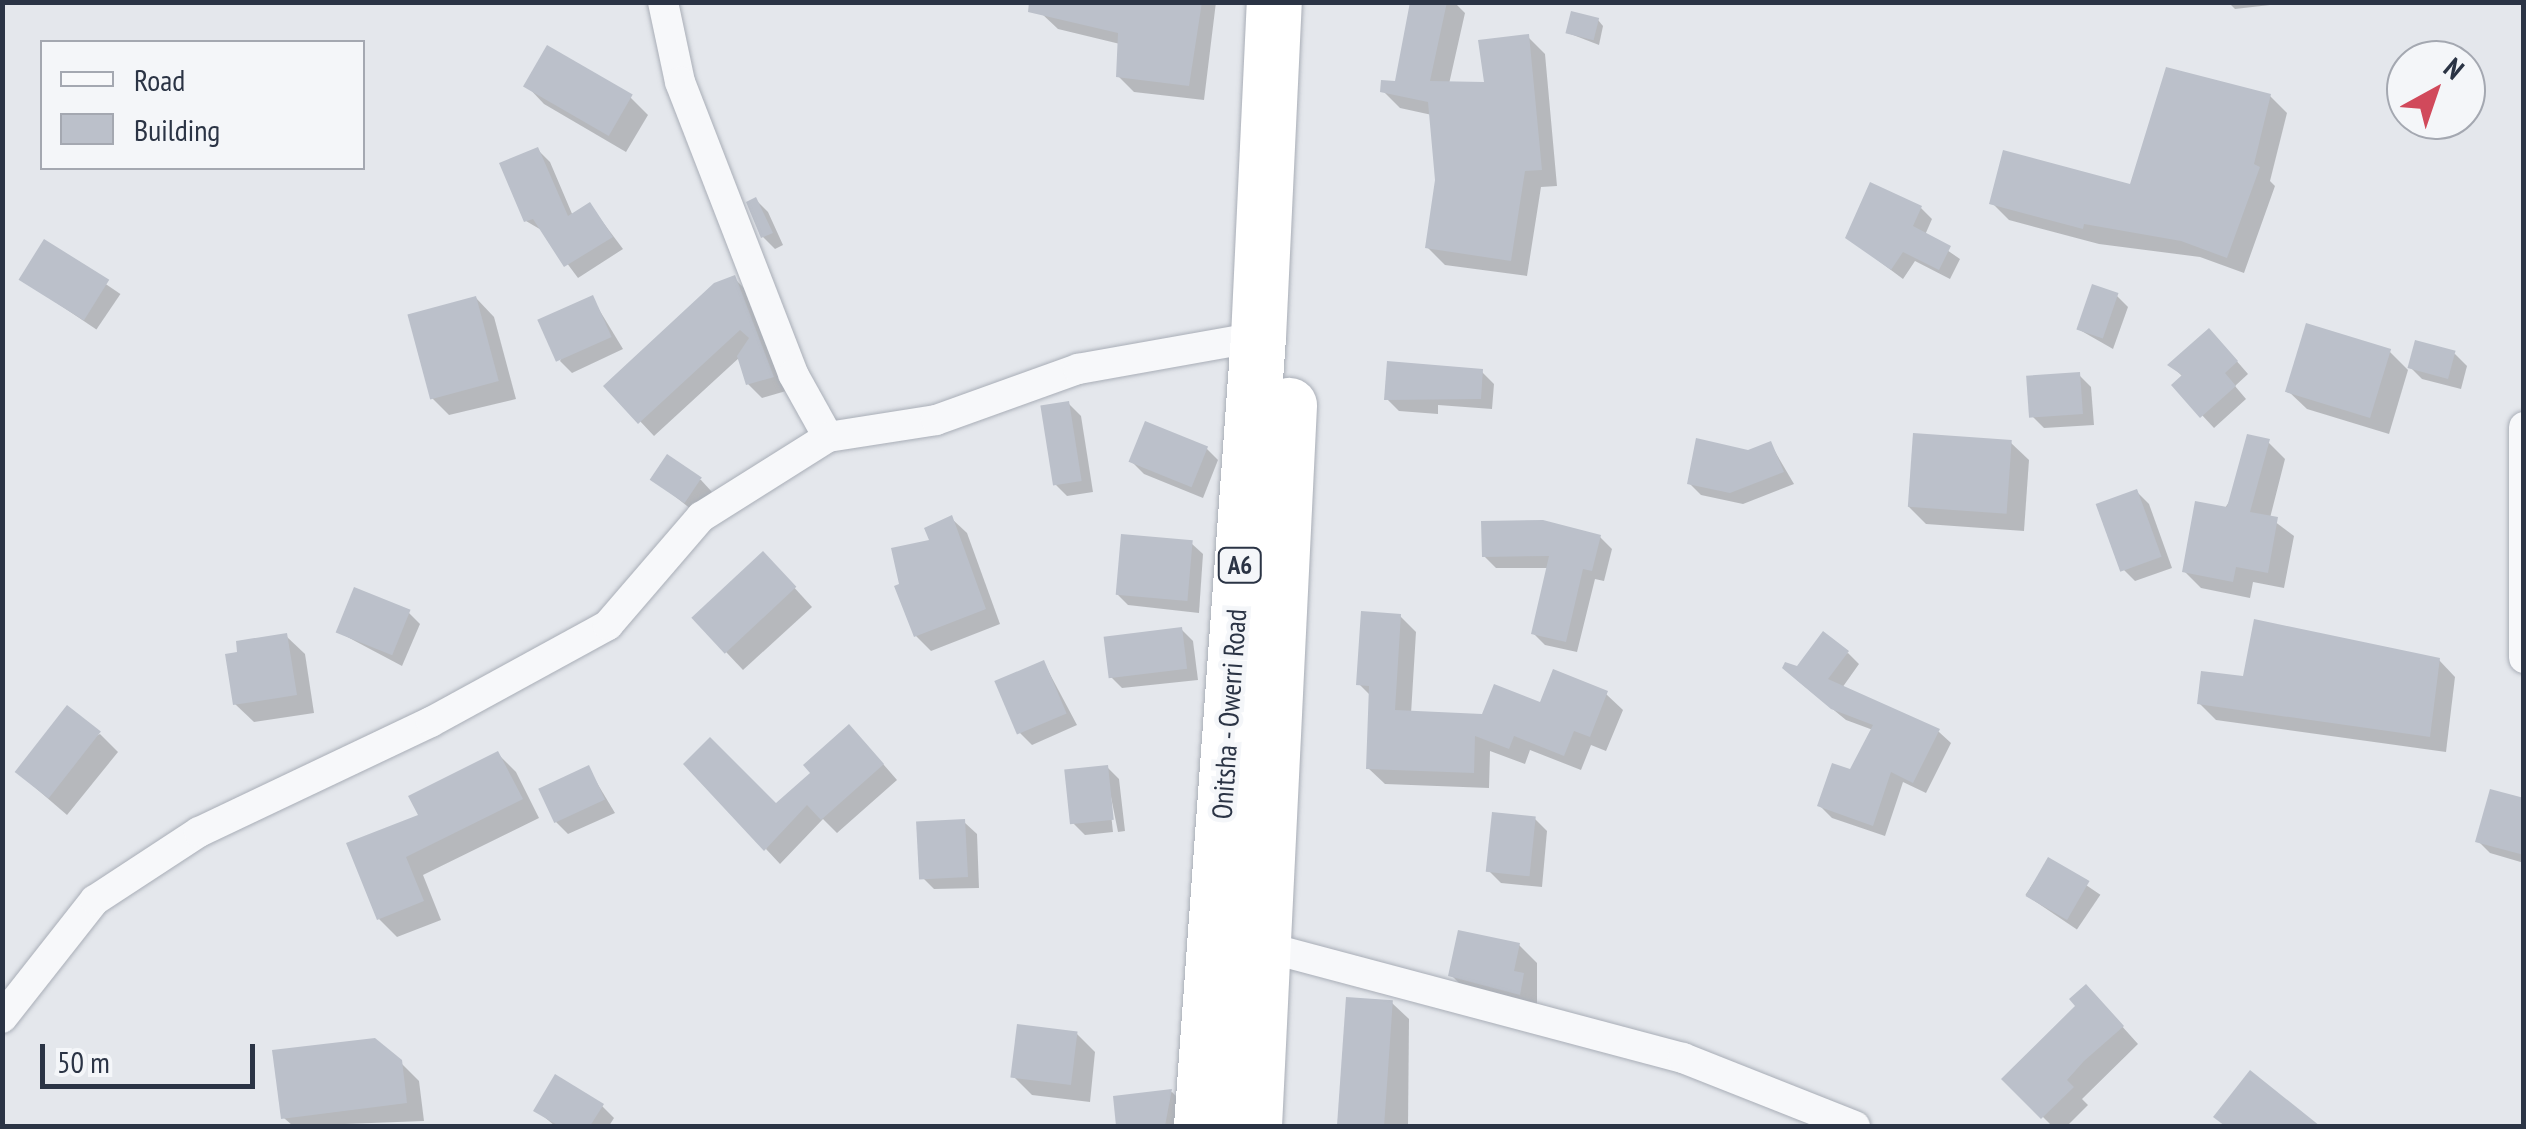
<!DOCTYPE html>
<html>
<head>
<meta charset="utf-8">
<style>
	body { margin:0 }
	#map { position:relative; width:2526px; height:1129px; overflow:hidden; background:#e4e7ec; font-family:"PT Sans Narrow",sans-serif }
	div>[style] { position:absolute }
	.shadow>* { inset:0; background:#0003; transform-origin:0 0 }
	.building>* { inset:0; background:#bbc0ca; transform-origin:0 0 }
	.roads { filter:drop-shadow(0 0 2px #a9aeb7) drop-shadow(0 0 2px #a9aeb7) }
	.street>* { height:30px; margin:-15px; padding:0 15px; transform-origin:15px; border-radius:15px; background:#f7f8fa }
	.highway>* { height:55px; margin:-27.5px; padding:0 27.5px; transform-origin:27.5px; border-radius:27.5px; background:#fff }
	span { translate:-50% -50%; white-space:nowrap; text-align:center; line-height:1.15; -webkit-text-stroke:9px #f4f6f9; paint-order:stroke }
	.shield-label span { padding:2px 8px; background:#f4f6f9; border:2px solid; border-radius:8px; -webkit-text-stroke-width:0 }
	.shield-label { font-size:25px; color:#2b3445; font-weight:700 }
	.street-label { font-size:28px; color:#2b3445 }
	.frame { position:absolute; inset:0; border:5px solid #2b3445; pointer-events:none }
	.legend { position:absolute; left:40px; top:40px; width:325px; height:130px; box-sizing:border-box; background:#f4f6f9; border:2px solid #a4a8b1; margin:0; padding:12px 18px; list-style:none; font-size:30px; color:#2b3445 }
	.legend li { display:flex; align-items:center; gap:20px; height:50px }
	.legend b { width:50px; border:2px solid #a4a8b1 }
	.north { position:absolute; left:2386px; top:40px; width:100px; height:100px; box-sizing:border-box; background:#f4f6f9; border:2px solid #a4a8b1; border-radius:50%; rotate:40deg; font-size:28px; font-weight:700; line-height:40px; text-align:center; color:#2b3445 }
	.north::after { content:''; display:block; margin:auto; width:35px; height:45px; background:#d1495b; clip-path:polygon(50% 0,100% 100%,50% 72%,0 100%) }
	.scale { position:absolute; left:40px; top:1044px; width:215px; height:45px; box-sizing:border-box; border:5px solid #2b3445; border-top:0; padding-left:12px; font-size:30px; line-height:35px; white-space:nowrap; color:#2b3445; -webkit-text-stroke:8px #f4f6f9; paint-order:stroke }
</style>
</head>
<body>
<div id="map">
	<div class="shadow">
		<div style="clip-path:polygon(1045px 2px,1216px 2px,1204px 100px,1134px 92px,1118px 76px,1120px 44px,1058px 29px,1042px 14px)"></div>
		<div style="clip-path:polygon(1413px 2px,1454px 2px,1465px 13px,1449px 84px,1486px 85px,1528px 37px,1545px 54px,1557px 186px,1541px 187px,1527px 276px,1445px 265px,1428px 248px,1437px 180px,1432px 115px,1400px 108px,1383px 91px,1397px 83px)"></div>
		<div style="clip-path:polygon(2228px 2px,2269px 2px,2270px 5px,2235px 9px)"></div>
		<div style="clip-path:polygon(1598px 20px,1603px 26px,1599px 45px,1568px 33px)"></div>
		<div style="clip-path:polygon(526px 85px,630px 97px,648px 115px,626px 152px,544px 104px)"></div>
		<div style="clip-path:polygon(2270px 96px,2287px 113px,2270px 181px,2275px 186px,2244px 273px,2200px 257px,2099px 244px,2009px 220px,1992px 203px,2132px 187px)"></div>
		<div style="clip-path:polygon(538px 150px,550px 162px,573px 216px,590px 205px,623px 249px,578px 278px,543px 231px,526px 221px)"></div>
		<div style="clip-path:polygon(756px 200px,768px 212px,783px 245px,775px 249px,763px 237px)"></div>
		<div style="clip-path:polygon(1921px 208px,1932px 219px,1925px 235px,1960px 259px,1950px 279px,1915px 261px,1903px 279px,1848px 238px)"></div>
		<div style="left:45px;top:243px;width:91px;height:43px;rotate:34deg"></div>
		<div style="clip-path:polygon(734px 278px,748px 292px,786px 391px,762px 398px,748px 384px,740px 357px,654px 436px,607px 386px)"></div>
		<div style="clip-path:polygon(2116px 295px,2128px 307px,2113px 349px,2078px 329px)"></div>
		<div style="clip-path:polygon(476px 298px,494px 317px,516px 399px,449px 415px,431px 397px)"></div>
		<div style="clip-path:polygon(592px 298px,623px 349px,572px 373px,560px 361px)"></div>
		<div style="clip-path:polygon(2221px 343px,2248px 374px,2235px 386px,2246px 399px,2214px 428px,2174px 385px,2183px 377px,2171px 365px)"></div>
		<div style="clip-path:polygon(2389px 351px,2408px 370px,2389px 434px,2307px 409px,2288px 391px)"></div>
		<div style="clip-path:polygon(2455px 354px,2467px 366px,2461px 389px,2422px 379px,2410px 367px)"></div>
		<div style="clip-path:polygon(1482px 372px,1494px 384px,1492px 409px,1438px 405px,1438px 414px,1399px 411px,1387px 399px)"></div>
		<div style="clip-path:polygon(2079px 375px,2091px 387px,2094px 425px,2044px 428px,2032px 416px)"></div>
		<div style="clip-path:polygon(1069px 404px,1081px 416px,1093px 492px,1067px 496px,1055px 484px)"></div>
		<div style="clip-path:polygon(2010px 442px,2029px 460px,2024px 531px,1926px 524px,1908px 506px)"></div>
		<div style="clip-path:polygon(2268px 442px,2285px 459px,2270px 518px,2294px 536px,2284px 588px,2253px 582px,2250px 598px,2201px 588px,2184px 571px)"></div>
		<div style="clip-path:polygon(1770px 443px,1794px 484px,1743px 504px,1701px 495px,1689px 483px)"></div>
		<div style="clip-path:polygon(1206px 448px,1218px 460px,1203px 498px,1144px 474px,1132px 462px)"></div>
		<div style="clip-path:polygon(652px 478px,701px 480px,712px 492px,697px 514px)"></div>
		<div style="clip-path:polygon(2137px 492px,2149px 504px,2172px 568px,2135px 581px,2123px 569px)"></div>
		<div style="clip-path:polygon(951px 518px,967px 533px,1000px 624px,931px 651px,916px 636px,933px 542px)"></div>
		<div style="clip-path:polygon(1600px 537px,1612px 549px,1604px 581px,1595px 579px,1577px 652px,1545px 645px,1533px 633px,1549px 568px,1496px 568px,1484px 556px)"></div>
		<div style="clip-path:polygon(1191px 543px,1203px 554px,1199px 613px,1128px 605px,1117px 594px)"></div>
		<div style="clip-path:polygon(781px 573px,812px 607px,743px 670px,694px 618px)"></div>
		<div style="clip-path:polygon(408px 612px,420px 624px,402px 666px,338px 632px)"></div>
		<div style="clip-path:polygon(1400px 616px,1416px 632px,1411px 714px,1483px 717px,1606px 694px,1623px 710px,1606px 751px,1591px 745px,1581px 770px,1530px 750px,1525px 764px,1490px 751px,1489px 788px,1385px 784px,1368px 768px,1371px 696px,1359px 684px)"></div>
		<div style="clip-path:polygon(1181px 629px,1193px 641px,1198px 680px,1122px 688px,1110px 676px)"></div>
		<div style="clip-path:polygon(286px 636px,305px 654px,314px 713px,254px 722px,235px 704px)"></div>
		<div style="clip-path:polygon(1848px 653px,1859px 664px,1842px 688px,1939px 732px,1951px 743px,1926px 793px,1903px 782px,1885px 836px,1832px 818px,1820px 806px,1851px 772px,1873px 730px,1846px 720px,1797px 680px,1798px 670px)"></div>
		<div style="clip-path:polygon(2439px 660px,2455px 677px,2446px 752px,2216px 720px,2199px 703px,2245px 679px)"></div>
		<div style="clip-path:polygon(1044px 663px,1077px 725px,1032px 745px,1020px 733px)"></div>
		<div style="clip-path:polygon(100px 734px,118px 752px,67px 815px,17px 772px)"></div>
		<div style="clip-path:polygon(864px 742px,897px 780px,837px 833px,823px 819px,780px 864px,766px 849px,776px 807px)"></div>
		<div style="clip-path:polygon(498px 754px,516px 772px,539px 818px,423px 875px,441px 920px,397px 937px,379px 919px,422px 816px)"></div>
		<div style="clip-path:polygon(1107px 767px,1119px 779px,1125px 831px,1118px 832px,1107px 777px,1113px 832px,1085px 835px,1073px 823px)"></div>
		<div style="clip-path:polygon(588px 768px,615px 813px,568px 834px,556px 822px)"></div>
		<div style="clip-path:polygon(2524px 801px,2524px 863px,2490px 853px,2478px 841px)"></div>
		<div style="clip-path:polygon(1535px 819px,1547px 831px,1542px 887px,1501px 883px,1489px 871px)"></div>
		<div style="clip-path:polygon(964px 822px,977px 834px,979px 888px,934px 889px,922px 877px)"></div>
		<div style="left:2049px;top:860px;width:62px;height:42px;rotate:34deg"></div>
		<div style="clip-path:polygon(1519px 945px,1537px 963px,1537px 1012px,1470px 994px,1451px 975px)"></div>
		<div style="clip-path:polygon(1349px 1000px,1392px 1003px,1409px 1019px,1408px 1126px,1347px 1126px)"></div>
		<div style="clip-path:polygon(2102px 1004px,2138px 1044px,2082px 1099px,2088px 1105px,2067px 1126px,2052px 1126px,2005px 1079px)"></div>
		<div style="clip-path:polygon(1076px 1033px,1095px 1052px,1090px 1102px,1032px 1095px,1014px 1077px)"></div>
		<div style="clip-path:polygon(400px 1062px,419px 1081px,424px 1121px,293px 1126px,284px 1118px)"></div>
		<div style="clip-path:polygon(1172px 1092px,1190px 1110px,1188px 1126px,1119px 1126px,1117px 1108px)"></div>
		<div style="clip-path:polygon(602px 1106px,614px 1118px,609px 1126px,555px 1126px,536px 1110px)"></div>
	</div>
	<div class="building">
		<div style="clip-path:polygon(1029px 2px,1202px 2px,1189px 86px,1116px 77px,1118px 33px,1028px 12px)"></div>
		<div style="clip-path:polygon(1410px 2px,1447px 2px,1430px 81px,1484px 82px,1478px 40px,1529px 34px,1542px 170px,1525px 171px,1511px 261px,1425px 248px,1435px 180px,1428px 102px,1380px 92px,1381px 80px,1395px 81px)"></div>
		<div style="left:1571px;top:11px;width:29px;height:23px;rotate:14deg"></div>
		<div style="left:547px;top:45px;width:99px;height:48px;rotate:30deg"></div>
		<div style="clip-path:polygon(2166px 67px,2271px 94px,2254px 164px,2260px 167px,2227px 258px,2181px 241px,2084px 224px,2083px 229px,1989px 204px,2003px 150px,2130px 184px)"></div>
		<div style="clip-path:polygon(538px 147px,568px 216px,590px 202px,613px 237px,564px 267px,533px 219px,524px 222px,499px 163px)"></div>
		<div style="clip-path:polygon(1870px 182px,1922px 206px,1913px 226px,1951px 246px,1939px 270px,1903px 252px,1891px 270px,1845px 238px)"></div>
		<div style="clip-path:polygon(756px 197px,773px 233px,761px 238px,746px 202px)"></div>
		<div style="left:44px;top:239px;width:77px;height:48px;rotate:32deg"></div>
		<div style="clip-path:polygon(735px 275px,774px 377px,746px 385px,737px 356px,749px 338px,740px 330px,638px 424px,603px 386px,714px 283px)"></div>
		<div style="left:2092px;top:284px;width:28px;height:48px;rotate:19deg"></div>
		<div style="left:593px;top:295px;width:46px;height:61px;rotate:66deg"></div>
		<div style="left:476px;top:296px;width:88px;height:71px;rotate:75deg"></div>
		<div style="left:2306px;top:323px;width:89px;height:72px;rotate:17deg"></div>
		<div style="clip-path:polygon(2209px 328px,2238px 361px,2225px 373px,2236px 386px,2200px 418px,2171px 385px,2182px 375px,2167px 365px)"></div>
		<div style="left:2415px;top:340px;width:42px;height:29px;rotate:15deg"></div>
		<div style="clip-path:polygon(1387px 361px,1483px 369px,1481px 399px,1384px 400px)"></div>
		<div style="left:2080px;top:372px;width:42px;height:54px;rotate:86deg"></div>
		<div style="left:1069px;top:401px;width:81px;height:29px;rotate:81deg"></div>
		<div style="left:1145px;top:421px;width:68px;height:44px;rotate:22deg"></div>
		<div style="left:1913px;top:433px;width:99px;height:74px;rotate:4deg"></div>
		<div style="clip-path:polygon(2247px 434px,2270px 439px,2250px 512px,2278px 517px,2268px 573px,2236px 567px,2233px 582px,2182px 572px,2195px 501px,2227px 507px)"></div>
		<div style="clip-path:polygon(1696px 438px,1748px 450px,1771px 441px,1784px 472px,1730px 493px,1687px 484px)"></div>
		<div style="left:667px;top:454px;width:42px;height:31px;rotate:34deg"></div>
		<div style="left:2137px;top:489px;width:72px;height:44px;rotate:70deg"></div>
		<div style="clip-path:polygon(952px 515px,986px 609px,914px 637px,894px 586px,899px 584px,891px 548px,929px 540px,924px 528px)"></div>
		<div style="clip-path:polygon(1543px 520px,1601px 535px,1592px 571px,1583px 569px,1566px 642px,1531px 634px,1549px 556px,1482px 557px,1481px 521px)"></div>
		<div style="left:1121px;top:534px;width:72px;height:61px;rotate:5deg"></div>
		<div style="left:763px;top:551px;width:49px;height:98px;rotate:47deg"></div>
		<div style="left:354px;top:587px;width:61px;height:49px;rotate:22deg"></div>
		<div style="clip-path:polygon(1361px 611px,1401px 614px,1395px 710px,1482px 714px,1494px 684px,1540px 702px,1553px 669px,1608px 691px,1590px 737px,1574px 731px,1564px 756px,1514px 736px,1509px 749px,1475px 736px,1474px 773px,1366px 769px,1369px 686px,1356px 685px)"></div>
		<div style="clip-path:polygon(2254px 619px,2440px 658px,2430px 737px,2197px 704px,2201px 671px,2243px 676px)"></div>
		<div style="left:1182px;top:627px;width:42px;height:79px;rotate:83deg"></div>
		<div style="clip-path:polygon(1823px 631px,1849px 651px,1828px 679px,1940px 729px,1913px 783px,1891px 772px,1873px 826px,1817px 806px,1832px 763px,1850px 769px,1873px 725px,1831px 709px,1782px 668px,1785px 662px,1797px 666px)"></div>
		<div style="clip-path:polygon(287px 633px,297px 695px,233px 705px,225px 654px,237px 652px,236px 641px)"></div>
		<div style="left:1044px;top:660px;width:58px;height:54px;rotate:67deg"></div>
		<div style="left:67px;top:705px;width:43px;height:85px;rotate:38deg"></div>
		<div style="clip-path:polygon(849px 724px,884px 764px,821px 820px,807px 805px,764px 851px,683px 764px,710px 737px,776px 803px,810px 773px,803px 765px)"></div>
		<div style="clip-path:polygon(498px 751px,523px 799px,406px 857px,424px 901px,377px 920px,346px 843px,418px 815px,408px 796px)"></div>
		<div style="left:589px;top:765px;width:38px;height:56px;rotate:65deg"></div>
		<div style="left:1108px;top:765px;width:55px;height:44px;rotate:84deg"></div>
		<div style="clip-path:polygon(2490px 789px,2524px 798px,2524px 855px,2475px 842px)"></div>
		<div style="left:1492px;top:812px;width:44px;height:60px;rotate:6deg"></div>
		<div style="left:965px;top:819px;width:58px;height:49px;rotate:87deg"></div>
		<div style="left:2048px;top:857px;width:48px;height:45px;rotate:30deg"></div>
		<div style="clip-path:polygon(1458px 930px,1520px 943px,1514px 971px,1524px 973px,1520px 995px,1448px 976px)"></div>
		<div style="clip-path:polygon(2086px 984px,2124px 1026px,2084px 1061px,2067px 1080px,2074px 1087px,2041px 1119px,2001px 1079px,2075px 1006px,2069px 999px)"></div>
		<div style="left:1346px;top:997px;width:47px;height:129px;rotate:4deg"></div>
		<div style="left:1017px;top:1024px;width:61px;height:54px;rotate:7deg"></div>
		<div style="clip-path:polygon(375px 1038px,402px 1060px,407px 1103px,281px 1119px,272px 1050px)"></div>
		<div style="clip-path:polygon(2250px 1070px,2320px 1126px,2225px 1126px,2213px 1117px)"></div>
		<div style="clip-path:polygon(555px 1074px,604px 1104px,590px 1126px,559px 1126px,533px 1111px)"></div>
		<div style="clip-path:polygon(1172px 1089px,1165px 1126px,1116px 1126px,1113px 1096px)"></div>
	</div>
	<div class="roads">
		<div class="street">
			<div style="left:663px;top:2px;width:82px;rotate:78deg"></div>
			<div style="left:680px;top:82px;width:313px;rotate:68.8deg"></div>
			<div style="left:793px;top:374px;width:72px;rotate:60.9deg"></div>
			<div style="left:2524px;top:427px;width:231px;rotate:90deg"></div>
			<div style="left:1262px;top:946px;width:436px;rotate:14.9deg"></div>
			<div style="left:1683px;top:1058px;width:185px;rotate:21.6deg"></div>
			<div style="left:2px;top:1018px;width:150px;rotate:-51.8deg"></div>
			<div style="left:95px;top:900px;width:124px;rotate:-33.2deg"></div>
			<div style="left:199px;top:832px;width:257px;rotate:-25.4deg"></div>
			<div style="left:431px;top:722px;width:202px;rotate:-28.7deg"></div>
			<div style="left:608px;top:625px;width:143px;rotate:-49.3deg"></div>
			<div style="left:701px;top:517px;width:150px;rotate:-32.2deg"></div>
			<div style="left:828px;top:437px;width:109px;rotate:-8.9deg"></div>
			<div style="left:936px;top:420px;width:151px;rotate:-19.8deg"></div>
			<div style="left:1078px;top:369px;width:183px;rotate:-10.1deg"></div>
		</div>
		<div class="highway">
			<div style="left:1201px;top:1126px;width:791px;rotate:-85.87deg"></div>
			<div style="left:1258px;top:337px;width:335px;rotate:-87.3deg"></div>
			<div style="left:1254px;top:1126px;width:722px;rotate:-87.22deg"></div>
		</div>
	</div>
	<div class="shield-label">
		<span style="left:1240px;top:565px">A6</span>
	</div>
	<div class="street-label">
		<span style="left:1229px;top:714px;rotate:-86deg">Onitsha - Owerri Road</span>
	</div>
	<div class="frame"></div>
	<ul class="legend">
	<li><b style="height:12px;background:#f7f8fa"></b>Road</li>
	<li><b style="height:28px;background:#bbc0ca"></b>Building</li>
	</ul>
	<div class="north">N</div>
	<div class="scale">50 m</div>
</div>
</body>
</html>
